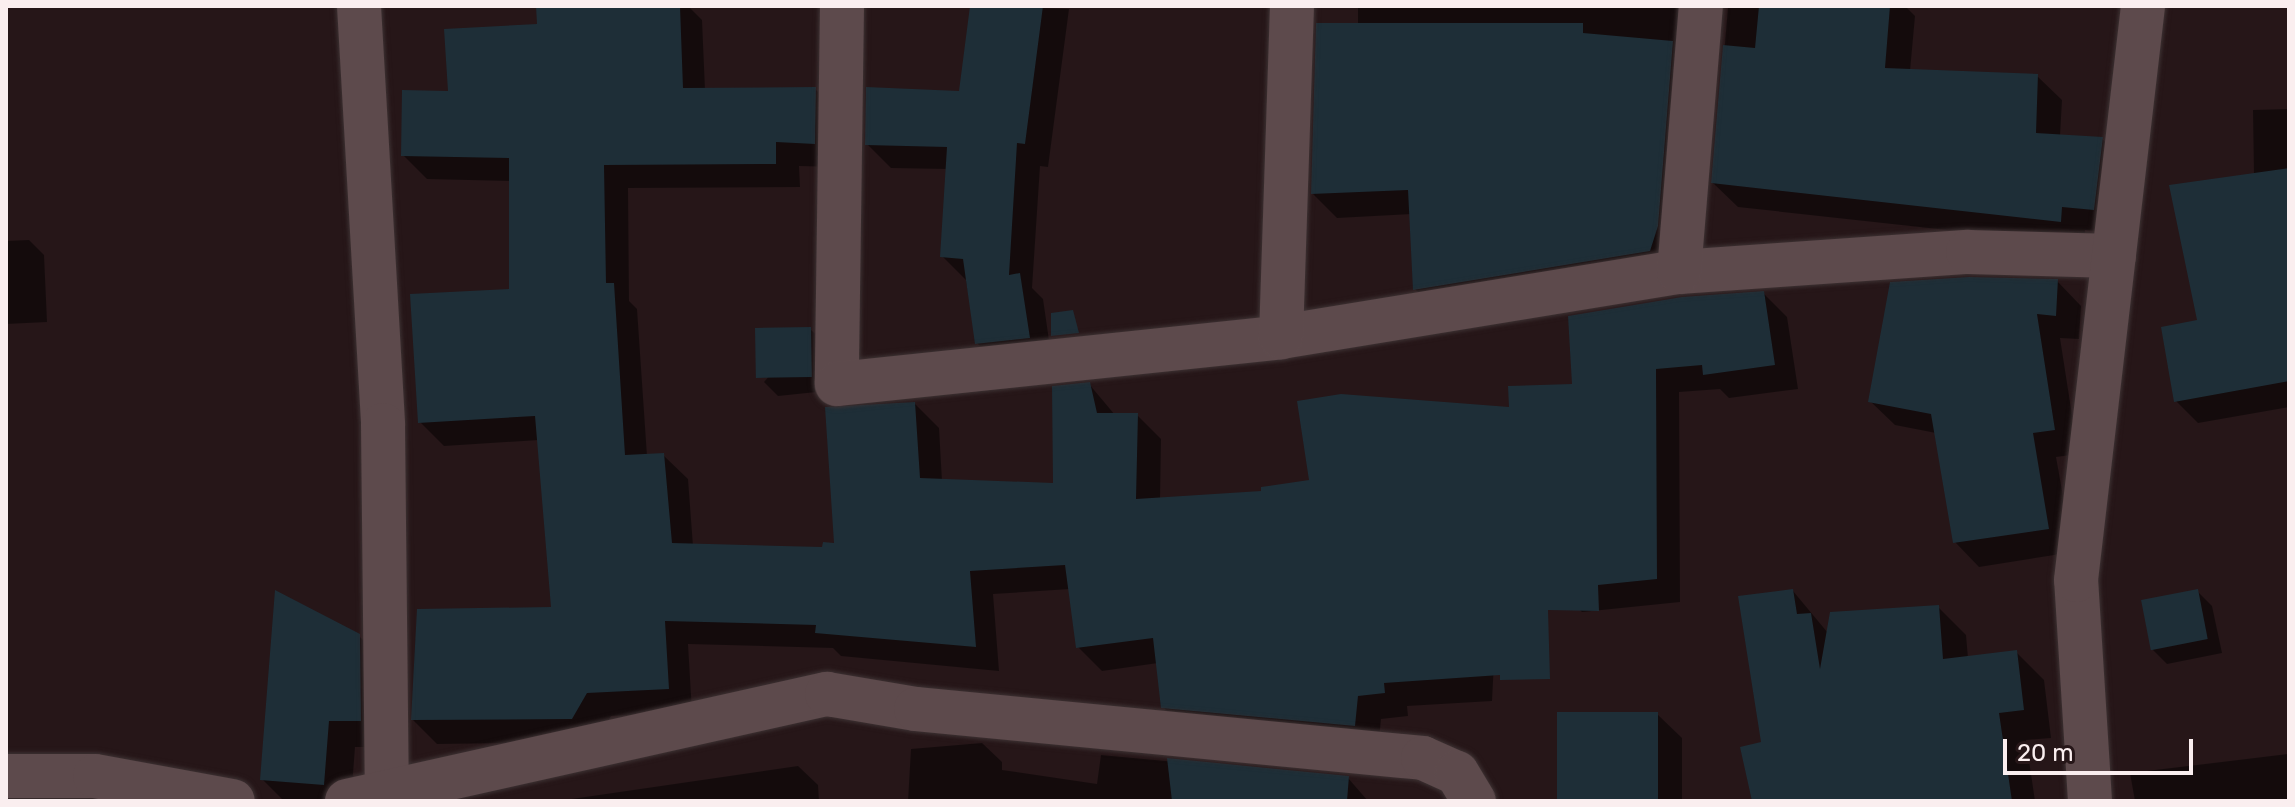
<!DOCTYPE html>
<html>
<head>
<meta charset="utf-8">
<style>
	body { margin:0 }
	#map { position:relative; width:2295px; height:807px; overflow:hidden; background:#261618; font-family:Rubik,sans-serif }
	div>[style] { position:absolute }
	.shadow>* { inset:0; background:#0007 }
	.building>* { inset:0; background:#1e2e37; transform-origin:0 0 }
	.roads { filter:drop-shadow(0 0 2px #3d3233) drop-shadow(0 0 2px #3d3233) }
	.street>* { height:44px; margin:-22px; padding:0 22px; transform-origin:22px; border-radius:22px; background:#5d4a4c }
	span { translate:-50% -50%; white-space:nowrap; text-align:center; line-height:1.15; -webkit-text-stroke:7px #261618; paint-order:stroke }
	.frame { position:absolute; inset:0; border:8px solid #faeeef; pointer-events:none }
	.scale { position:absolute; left:2003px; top:739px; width:190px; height:36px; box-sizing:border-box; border:4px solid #faeeef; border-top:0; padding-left:10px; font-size:24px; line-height:28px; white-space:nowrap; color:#faeeef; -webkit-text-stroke:6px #261618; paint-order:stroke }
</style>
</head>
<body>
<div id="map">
	<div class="shadow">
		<div style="clip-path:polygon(538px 6px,688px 6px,702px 20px,705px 90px,815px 89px,839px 113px,838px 167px,799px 166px,800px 187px,628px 188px,629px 301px,637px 309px,647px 456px,663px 455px,688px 479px,693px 546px,824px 549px,836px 545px,915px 404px,939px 428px,942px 481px,1055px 485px,1089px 384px,1115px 415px,1137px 415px,1161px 439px,1160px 500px,1263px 493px,1311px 482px,1574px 386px,1763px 293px,1787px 317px,1798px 389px,1729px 398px,1720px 389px,1679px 392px,1680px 602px,1582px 612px,1558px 588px,1502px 507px,1492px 701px,1407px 706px,1408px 716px,1381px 719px,1378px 749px,1187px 731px,1163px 707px,1158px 663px,1102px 671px,1078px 647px,1070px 589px,993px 594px,999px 671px,841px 656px,833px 648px,688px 644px,692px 712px,611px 716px,596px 742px,437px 744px,413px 720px,553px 609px,539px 440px,444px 446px,420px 422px,511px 291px,511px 181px,427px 179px,403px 155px,450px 93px,539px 26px)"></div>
		<div style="clip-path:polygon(972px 6px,1069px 9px,1048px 167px,1040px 166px,1032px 288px,1043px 299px,1052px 361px,1001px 367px,977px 343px,966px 280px,942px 256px,948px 169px,891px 168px,867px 144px,961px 93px)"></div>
		<div style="clip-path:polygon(1358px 6px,1905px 6px,1915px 16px,1910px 71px,2037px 76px,2062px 100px,2060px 136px,2102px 139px,2126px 163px,2118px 233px,2085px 230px,2084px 245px,1738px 207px,1713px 183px,1728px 8px,1716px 6px,1681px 251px,1439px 313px,1415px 289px,1412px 214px,1337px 218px,1313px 194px,1358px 25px)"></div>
		<div style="clip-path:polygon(2289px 109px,2289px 407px,2198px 423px,2176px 401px,2254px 175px,2253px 110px)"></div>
		<div style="clip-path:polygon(29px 240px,44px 255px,47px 322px,6px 324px,6px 241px)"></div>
		<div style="clip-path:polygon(2057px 281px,2081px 306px,2079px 339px,2060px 338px,2078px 454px,2056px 457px,2073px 552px,1979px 567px,1955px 542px,1936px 433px,1895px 425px,1870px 401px)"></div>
		<div style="clip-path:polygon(810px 329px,825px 343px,826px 391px,778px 396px,764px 382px)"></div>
		<div style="clip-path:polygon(1793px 591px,1828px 633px,1938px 607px,1966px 635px,1968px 658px,2016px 652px,2044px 680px,2051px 738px,2026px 740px,2035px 801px,1754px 801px)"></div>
		<div style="clip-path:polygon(2197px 591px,2212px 606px,2222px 653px,2167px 664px,2152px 649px)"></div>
		<div style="clip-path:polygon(359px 636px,386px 663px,387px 747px,355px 747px,351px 801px,284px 801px,262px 779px)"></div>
		<div style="clip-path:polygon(1657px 714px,1682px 738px,1682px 801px,1560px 801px)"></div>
		<div style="clip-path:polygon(982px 743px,1002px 762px,1002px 770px,1097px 784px,1101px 755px,1348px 778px,1368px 801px,908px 801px,911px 749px)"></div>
		<div style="clip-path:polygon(2289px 754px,2289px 801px,2135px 801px,2130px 773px)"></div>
		<div style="clip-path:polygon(798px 766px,818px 785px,819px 801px,558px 801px)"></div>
	</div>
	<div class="building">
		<div style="clip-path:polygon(536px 6px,680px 6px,683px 88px,816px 87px,815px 144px,776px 142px,776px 164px,604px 165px,606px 283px,614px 283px,625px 455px,664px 453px,672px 543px,822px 547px,823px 542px,834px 543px,825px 407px,915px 402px,920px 478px,1053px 483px,1052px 386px,1090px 382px,1097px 413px,1138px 413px,1136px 499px,1261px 491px,1261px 487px,1309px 480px,1297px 401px,1341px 394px,1509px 407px,1508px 386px,1572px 384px,1568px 316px,1682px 297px,1764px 291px,1775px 365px,1703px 375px,1702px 365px,1656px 369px,1657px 579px,1598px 585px,1599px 611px,1548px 610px,1550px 679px,1500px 680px,1500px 675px,1384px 683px,1385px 693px,1358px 696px,1355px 726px,1161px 708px,1153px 638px,1076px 648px,1065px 565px,970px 571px,976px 647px,815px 633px,816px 625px,665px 621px,669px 689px,587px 693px,572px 719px,411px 720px,417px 609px,551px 607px,535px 416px,418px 423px,410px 294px,509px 289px,509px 158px,401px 156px,402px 90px,448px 91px,444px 29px,537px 24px)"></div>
		<div style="clip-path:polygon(970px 6px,1043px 6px,1025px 144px,1017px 143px,1009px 275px,1020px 273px,1030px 338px,975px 344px,963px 259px,940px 257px,947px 147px,865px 145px,866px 87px,959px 91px)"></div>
		<div style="clip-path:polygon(1759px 6px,1890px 6px,1885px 68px,2038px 74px,2036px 133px,2103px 137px,2094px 210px,2062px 207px,2061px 222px,1711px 183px,1723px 45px,1755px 48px)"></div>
		<div style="clip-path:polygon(1316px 23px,1583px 23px,1583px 33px,1673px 41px,1658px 226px,1650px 251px,1413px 290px,1408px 190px,1311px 194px)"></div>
		<div style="clip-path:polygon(2289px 168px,2289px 381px,2174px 402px,2161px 327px,2197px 320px,2169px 185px)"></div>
		<div style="clip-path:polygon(1969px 277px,2058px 279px,2056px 316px,2037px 314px,2055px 430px,2033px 433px,2049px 529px,1953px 543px,1931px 414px,1868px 402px,1890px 282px)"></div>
		<div style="clip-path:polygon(1073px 310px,1079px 333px,1051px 336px,1051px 313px)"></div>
		<div style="left:811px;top:327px;width:50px;height:56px;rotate:89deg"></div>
		<div style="clip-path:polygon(1793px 589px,1797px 614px,1811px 613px,1820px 669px,1830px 612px,1939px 605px,1943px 659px,2017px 650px,2024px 710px,1999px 713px,2012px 801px,1752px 801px,1740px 747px,1761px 742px,1738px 596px)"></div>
		<div style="left:2198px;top:589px;width:51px;height:58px;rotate:79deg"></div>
		<div style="clip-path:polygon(275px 590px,360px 634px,361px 721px,329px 721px,324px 785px,260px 780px)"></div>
		<div style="left:1557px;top:712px;width:101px;height:89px"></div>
		<div style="clip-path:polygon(1167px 758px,1349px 776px,1347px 801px,1172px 801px)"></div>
	</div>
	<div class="roads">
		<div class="street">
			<div style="left:359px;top:6px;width:420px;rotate:86.7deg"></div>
			<div style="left:383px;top:425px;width:367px;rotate:89.4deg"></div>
			<div style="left:842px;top:6px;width:378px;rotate:90.8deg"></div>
			<div style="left:837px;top:384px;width:446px;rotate:-6deg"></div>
			<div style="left:1281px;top:337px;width:403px;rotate:-9.3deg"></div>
			<div style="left:1679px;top:272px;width:290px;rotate:-4deg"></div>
			<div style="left:1968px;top:252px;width:146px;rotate:1.6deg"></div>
			<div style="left:1679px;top:272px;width:267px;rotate:-85.3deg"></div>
			<div style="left:1281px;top:337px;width:331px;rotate:-88.1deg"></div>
			<div style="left:6px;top:776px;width:89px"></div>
			<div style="left:95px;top:776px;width:140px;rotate:10.3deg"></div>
			<div style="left:347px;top:801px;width:492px;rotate:-12.6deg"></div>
			<div style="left:827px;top:694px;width:90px;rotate:9.6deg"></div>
			<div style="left:916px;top:709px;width:509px;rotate:5.52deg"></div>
			<div style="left:1423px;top:758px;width:37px;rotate:24deg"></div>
			<div style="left:1457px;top:773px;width:33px;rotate:59deg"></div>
			<div style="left:2090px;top:801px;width:221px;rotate:-93.6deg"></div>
			<div style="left:2076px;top:580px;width:578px;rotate:-83.34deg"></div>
		</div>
	</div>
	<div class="frame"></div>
	<div class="scale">20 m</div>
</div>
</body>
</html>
